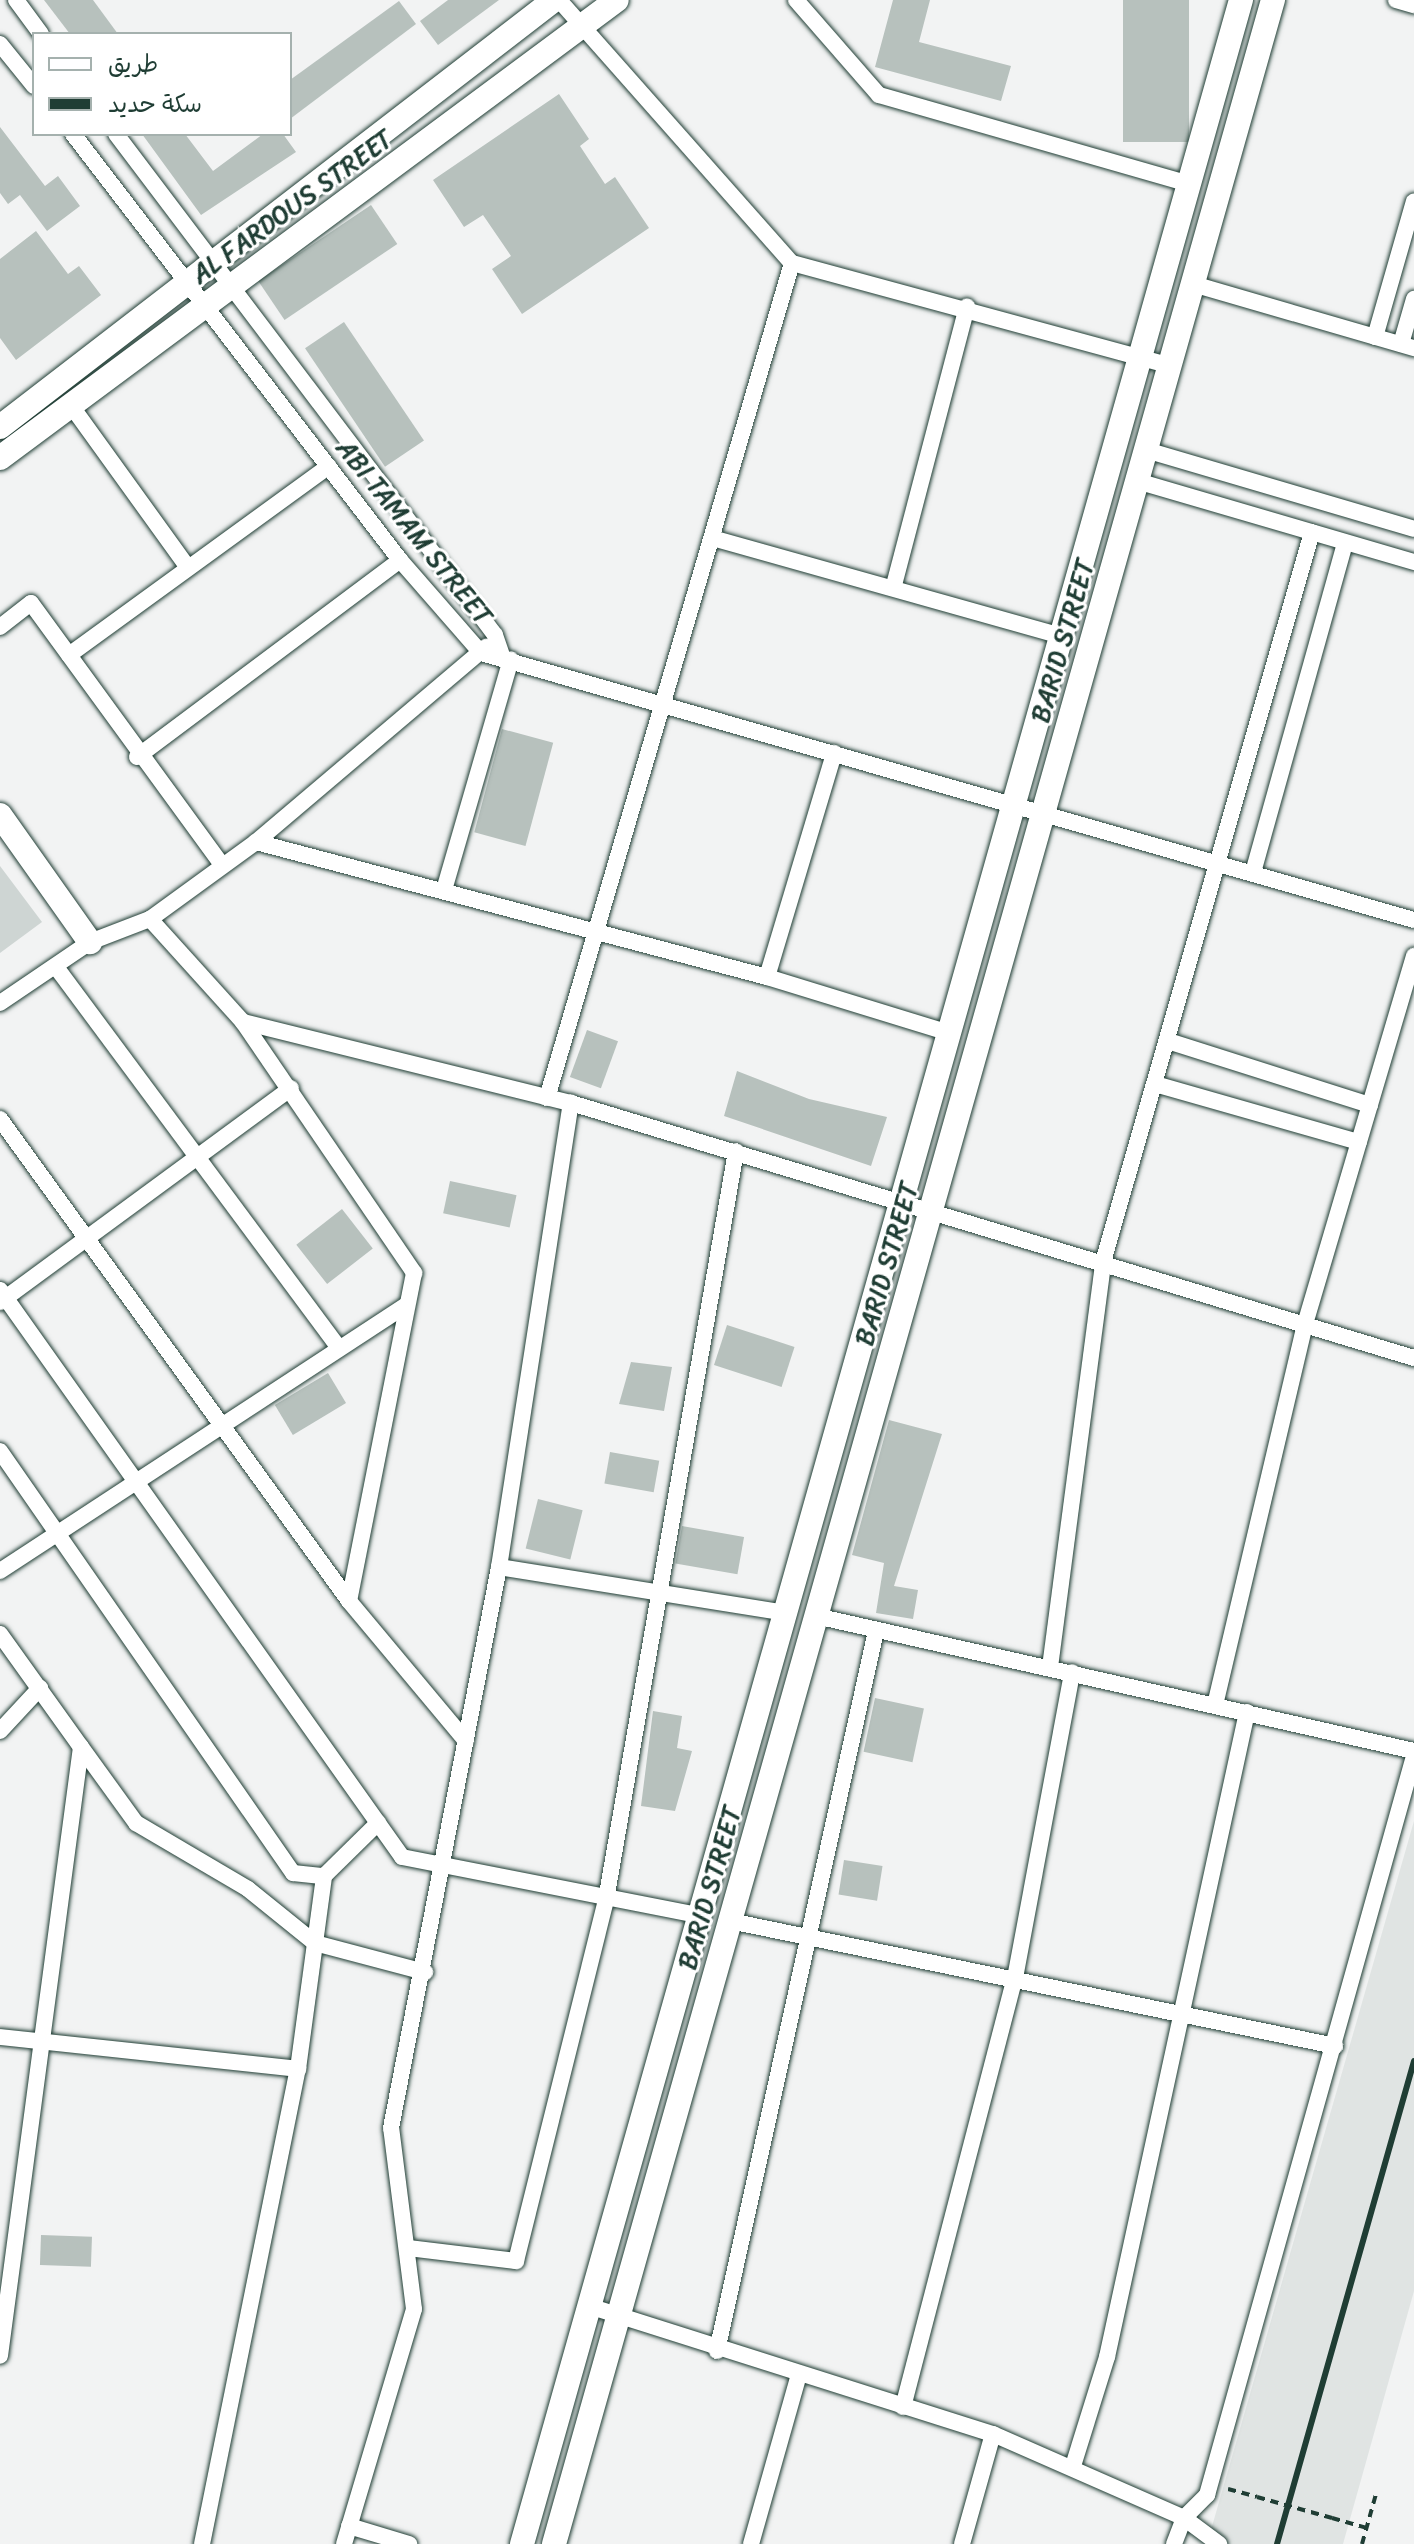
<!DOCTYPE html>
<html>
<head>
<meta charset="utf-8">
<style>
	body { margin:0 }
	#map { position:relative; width:1414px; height:2544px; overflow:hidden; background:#f2f3f3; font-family:Sriracha,"Playpen Sans Arabic",sans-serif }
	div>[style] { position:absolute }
	.built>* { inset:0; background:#e0e4e3 }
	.green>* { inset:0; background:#ced5d3 }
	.building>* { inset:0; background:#b7c1bd; transform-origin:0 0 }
	.path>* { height:4px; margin-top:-2px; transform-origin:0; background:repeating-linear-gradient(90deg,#1f3d34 0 8px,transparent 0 14px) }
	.roads { filter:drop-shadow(0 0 2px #1f3d34) drop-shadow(0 0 2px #1f3d34) }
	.street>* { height:16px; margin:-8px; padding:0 8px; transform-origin:8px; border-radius:8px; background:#fff }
	.secondary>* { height:24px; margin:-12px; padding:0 12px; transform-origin:12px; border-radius:12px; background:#fff }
	.rail>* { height:6px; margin:-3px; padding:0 3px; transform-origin:3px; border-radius:3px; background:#1f3d34 }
	.path-bridge>* { height:4px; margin-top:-2px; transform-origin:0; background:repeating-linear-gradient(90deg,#1f3d34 0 8px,transparent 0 14px) }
	span { translate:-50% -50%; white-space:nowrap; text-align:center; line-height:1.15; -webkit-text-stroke:6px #fff; paint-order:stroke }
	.street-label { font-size:26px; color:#1f3d34 }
	.legend { position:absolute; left:32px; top:32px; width:260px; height:104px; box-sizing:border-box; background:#fff; border:2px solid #a5b1ae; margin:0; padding:10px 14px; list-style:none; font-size:24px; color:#1f3d34 }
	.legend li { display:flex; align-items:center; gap:16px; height:40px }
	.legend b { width:40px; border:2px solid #a5b1ae }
</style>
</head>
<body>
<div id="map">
	<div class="built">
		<div style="clip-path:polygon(1414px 1821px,1414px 2291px,1343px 2544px,1207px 2544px)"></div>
	</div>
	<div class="green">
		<div style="clip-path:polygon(0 866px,42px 922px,0 953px)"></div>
	</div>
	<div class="building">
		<div style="clip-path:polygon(44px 0,93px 0,118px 34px,70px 34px)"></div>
		<div style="clip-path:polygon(448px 0,499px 0,438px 45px,420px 21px)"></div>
		<div style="clip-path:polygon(893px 0,930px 0,919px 42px,1011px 66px,1001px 101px,875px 67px)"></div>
		<div style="left:1123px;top:0;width:66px;height:142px"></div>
		<div style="clip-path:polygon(399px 1px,416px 24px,290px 119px,290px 80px)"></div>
		<div style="clip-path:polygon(559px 94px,589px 139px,580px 146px,605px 184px,615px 177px,649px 228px,522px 314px,492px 269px,511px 256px,483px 215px,464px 227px,433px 180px)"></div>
		<div style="clip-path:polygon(0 127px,45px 186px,58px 176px,80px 206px,47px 231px,20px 195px,8px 204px,0 193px)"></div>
		<div style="clip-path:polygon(142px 134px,185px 134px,213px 171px,263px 134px,283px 134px,296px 152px,201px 215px)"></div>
		<div style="left:371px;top:205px;width:47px;height:136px;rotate:56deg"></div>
		<div style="clip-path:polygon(36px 231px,68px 274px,79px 266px,101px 295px,16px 360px,0 338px,0 259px)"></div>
		<div style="left:344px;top:322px;width:143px;height:47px;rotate:56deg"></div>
		<div style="left:502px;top:729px;width:53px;height:107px;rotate:15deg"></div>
		<div style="left:587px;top:1030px;width:33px;height:50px;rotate:20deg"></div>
		<div style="clip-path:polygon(737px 1071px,809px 1099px,887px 1117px,871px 1166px,724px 1116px)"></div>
		<div style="left:450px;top:1181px;width:68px;height:33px;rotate:12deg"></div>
		<div style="left:342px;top:1209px;width:50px;height:58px;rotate:52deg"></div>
		<div style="left:727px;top:1325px;width:71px;height:42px;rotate:18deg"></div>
		<div style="clip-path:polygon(631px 1362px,672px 1367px,664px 1411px,619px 1404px)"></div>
		<div style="left:328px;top:1373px;width:35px;height:62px;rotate:59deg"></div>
		<div style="clip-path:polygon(889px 1420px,942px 1434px,894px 1586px,918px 1590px,913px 1619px,876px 1613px,884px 1563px,852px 1555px)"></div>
		<div style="left:610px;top:1452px;width:50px;height:32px;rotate:10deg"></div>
		<div style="left:538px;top:1499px;width:46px;height:51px;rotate:14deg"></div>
		<div style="left:682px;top:1526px;width:63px;height:38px;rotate:10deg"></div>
		<div style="left:875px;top:1698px;width:50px;height:55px;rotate:12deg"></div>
		<div style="clip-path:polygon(653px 1711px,682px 1716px,677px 1748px,692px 1751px,675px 1811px,641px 1806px)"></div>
		<div style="left:844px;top:1860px;width:39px;height:35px;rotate:9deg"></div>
		<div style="left:41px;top:2235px;width:51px;height:30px;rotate:2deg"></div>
	</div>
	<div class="path">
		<div style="left:1228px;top:2489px;width:30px;rotate:15deg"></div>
		<div style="left:1332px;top:2518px;width:35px;rotate:16deg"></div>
		<div style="left:1362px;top:2544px;width:52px;rotate:-74.4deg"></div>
	</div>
	<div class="roads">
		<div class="street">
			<div style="left:16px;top:0;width:42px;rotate:53.7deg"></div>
			<div style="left:559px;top:0;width:351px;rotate:48.5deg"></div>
			<div style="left:792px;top:263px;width:392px;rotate:15.2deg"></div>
			<div style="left:796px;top:0;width:126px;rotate:48.9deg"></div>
			<div style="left:879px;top:95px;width:323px;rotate:16deg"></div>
			<div style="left:1396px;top:0;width:19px;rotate:16deg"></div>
			<div style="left:0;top:44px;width:54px;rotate:51deg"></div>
			<div style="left:73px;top:134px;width:537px;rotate:52.49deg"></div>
			<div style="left:400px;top:560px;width:123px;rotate:48.9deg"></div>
			<div style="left:481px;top:653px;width:970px;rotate:15.97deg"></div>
			<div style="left:116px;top:134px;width:628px;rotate:52.89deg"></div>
			<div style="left:495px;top:635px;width:24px;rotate:71deg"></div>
			<div style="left:1193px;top:284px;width:230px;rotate:16.2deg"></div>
			<div style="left:1375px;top:337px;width:141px;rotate:-74deg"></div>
			<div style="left:1401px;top:344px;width:47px;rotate:-73.9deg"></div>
			<div style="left:70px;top:404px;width:200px;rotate:54.2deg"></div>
			<div style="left:1146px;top:450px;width:279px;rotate:16.4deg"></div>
			<div style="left:1137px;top:481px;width:289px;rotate:16.3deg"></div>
			<div style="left:716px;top:539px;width:358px;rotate:15.7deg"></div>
			<div style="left:894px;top:585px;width:288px;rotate:-75.3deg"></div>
			<div style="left:0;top:627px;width:39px;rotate:-38deg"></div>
			<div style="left:31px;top:603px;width:321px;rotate:53.9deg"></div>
			<div style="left:69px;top:655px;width:321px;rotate:-36deg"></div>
			<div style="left:137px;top:757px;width:329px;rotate:-36.8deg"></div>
			<div style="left:256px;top:842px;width:529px;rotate:14.8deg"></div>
			<div style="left:767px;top:977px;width:190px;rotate:17.1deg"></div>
			<div style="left:1254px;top:869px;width:339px;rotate:-74.4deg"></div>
			<div style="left:444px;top:890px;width:240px;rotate:-73.8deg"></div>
			<div style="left:150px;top:919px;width:139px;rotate:47.9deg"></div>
			<div style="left:243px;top:1022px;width:304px;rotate:55.7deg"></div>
			<div style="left:414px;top:1273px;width:334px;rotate:101.2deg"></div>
			<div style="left:56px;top:967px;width:475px;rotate:53.4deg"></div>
			<div style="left:767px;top:977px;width:234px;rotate:-73.3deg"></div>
			<div style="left:0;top:1003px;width:109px;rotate:-34.1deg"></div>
			<div style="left:90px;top:942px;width:64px;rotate:-21deg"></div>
			<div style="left:150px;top:919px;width:131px;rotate:-36deg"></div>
			<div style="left:256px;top:842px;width:302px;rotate:-40.3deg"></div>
			<div style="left:243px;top:1022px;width:338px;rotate:13.9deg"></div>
			<div style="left:571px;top:1103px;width:881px;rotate:16.83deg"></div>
			<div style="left:1168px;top:1041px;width:212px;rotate:17.6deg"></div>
			<div style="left:1155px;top:1084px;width:212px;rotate:15.9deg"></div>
			<div style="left:547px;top:1098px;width:870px;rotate:-73.65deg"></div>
			<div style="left:0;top:1119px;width:595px;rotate:54.09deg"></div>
			<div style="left:349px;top:1601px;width:182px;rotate:50.1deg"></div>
			<div style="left:0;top:1290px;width:695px;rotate:54.66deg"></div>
			<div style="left:402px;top:1857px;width:303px;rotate:11.1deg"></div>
			<div style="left:0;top:1302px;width:361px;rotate:-36.3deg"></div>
			<div style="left:0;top:1451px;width:514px;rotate:55.23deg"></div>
			<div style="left:293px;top:1873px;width:31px;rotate:6deg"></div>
			<div style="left:499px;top:1567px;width:290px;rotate:9.1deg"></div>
			<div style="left:0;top:1571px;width:485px;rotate:-33.2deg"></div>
			<div style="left:816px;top:1616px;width:613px;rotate:12.72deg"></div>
			<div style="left:0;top:1634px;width:139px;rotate:54.4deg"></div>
			<div style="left:81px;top:1747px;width:614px;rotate:97.58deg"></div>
			<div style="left:1050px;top:1667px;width:408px;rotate:-82.5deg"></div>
			<div style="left:1103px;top:1262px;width:759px;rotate:-74.02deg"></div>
			<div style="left:1215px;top:1705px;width:391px;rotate:-76.7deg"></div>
			<div style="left:1305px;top:1324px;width:384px;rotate:-73.5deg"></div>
			<div style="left:0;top:1731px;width:59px;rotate:-47.1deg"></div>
			<div style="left:81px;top:1747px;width:94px;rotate:54.1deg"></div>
			<div style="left:136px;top:1823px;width:130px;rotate:30.5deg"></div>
			<div style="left:248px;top:1889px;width:86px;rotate:38.9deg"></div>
			<div style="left:315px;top:1943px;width:114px;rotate:14.8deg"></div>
			<div style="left:730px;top:1921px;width:618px;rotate:11.67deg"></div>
			<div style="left:0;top:2037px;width:300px;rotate:6.1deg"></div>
			<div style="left:408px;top:2248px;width:109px;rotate:6.9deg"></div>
			<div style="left:516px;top:2261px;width:372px;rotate:-76deg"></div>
			<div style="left:606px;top:1900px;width:760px;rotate:-80.15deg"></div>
			<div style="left:589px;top:2306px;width:424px;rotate:17.6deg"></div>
			<div style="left:993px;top:2434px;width:209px;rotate:23.7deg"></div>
			<div style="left:1184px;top:2518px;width:44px;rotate:36.6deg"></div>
			<div style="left:717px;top:2351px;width:737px;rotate:-77.55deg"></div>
			<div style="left:903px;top:2407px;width:443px;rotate:-75.4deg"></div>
			<div style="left:1015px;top:1978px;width:311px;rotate:-79.4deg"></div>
			<div style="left:1073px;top:2466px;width:114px;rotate:-72.7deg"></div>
			<div style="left:1107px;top:2357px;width:660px;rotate:-77.75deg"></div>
			<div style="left:349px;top:2526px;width:63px;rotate:16.7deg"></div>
			<div style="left:202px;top:2544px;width:485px;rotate:-78.6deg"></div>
			<div style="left:298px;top:2069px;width:195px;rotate:-82.3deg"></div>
			<div style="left:324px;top:1876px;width:76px;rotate:-44.5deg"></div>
			<div style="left:344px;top:2544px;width:245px;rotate:-73.4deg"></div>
			<div style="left:414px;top:2309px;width:182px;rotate:-97.2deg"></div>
			<div style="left:391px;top:2128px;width:571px;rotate:-79.1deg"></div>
			<div style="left:499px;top:1567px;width:470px;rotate:-81.2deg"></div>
			<div style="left:751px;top:2544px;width:177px;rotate:-74.2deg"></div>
			<div style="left:962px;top:2544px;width:114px;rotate:-74.3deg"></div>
			<div style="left:1174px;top:2544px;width:28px;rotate:-69deg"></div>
			<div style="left:1184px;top:2518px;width:33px;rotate:-45deg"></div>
			<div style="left:1207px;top:2495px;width:767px;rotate:-74.35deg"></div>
		</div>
		<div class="secondary">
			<div style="left:0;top:427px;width:699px;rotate:-37.62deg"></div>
			<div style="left:0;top:458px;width:768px;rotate:-36.59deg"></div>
			<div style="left:0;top:815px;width:156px;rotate:54.7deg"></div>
			<div style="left:522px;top:2544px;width:2644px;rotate:-74.22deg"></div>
			<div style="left:554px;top:2544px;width:2644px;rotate:-74.22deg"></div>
		</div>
	</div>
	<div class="rail">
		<div style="left:1277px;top:2544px;width:502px;rotate:-74.16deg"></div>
	</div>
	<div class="path-bridge">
		<div style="left:1257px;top:2497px;width:78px;rotate:15.6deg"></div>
	</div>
	<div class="street-label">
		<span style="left:292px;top:207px;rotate:-36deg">AL FARDOUS STREET</span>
		<span style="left:414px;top:532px;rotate:51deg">ABI TAMAM STREET</span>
		<span style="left:1063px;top:641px;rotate:-74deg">BARID STREET</span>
		<span style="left:887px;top:1264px;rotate:-74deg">BARID STREET</span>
		<span style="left:710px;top:1888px;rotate:-74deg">BARID STREET</span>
	</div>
	<ul class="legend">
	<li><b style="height:10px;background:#fff"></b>طريق</li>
	<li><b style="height:10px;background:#1f3d34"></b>سكة حديد</li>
	</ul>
</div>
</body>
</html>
